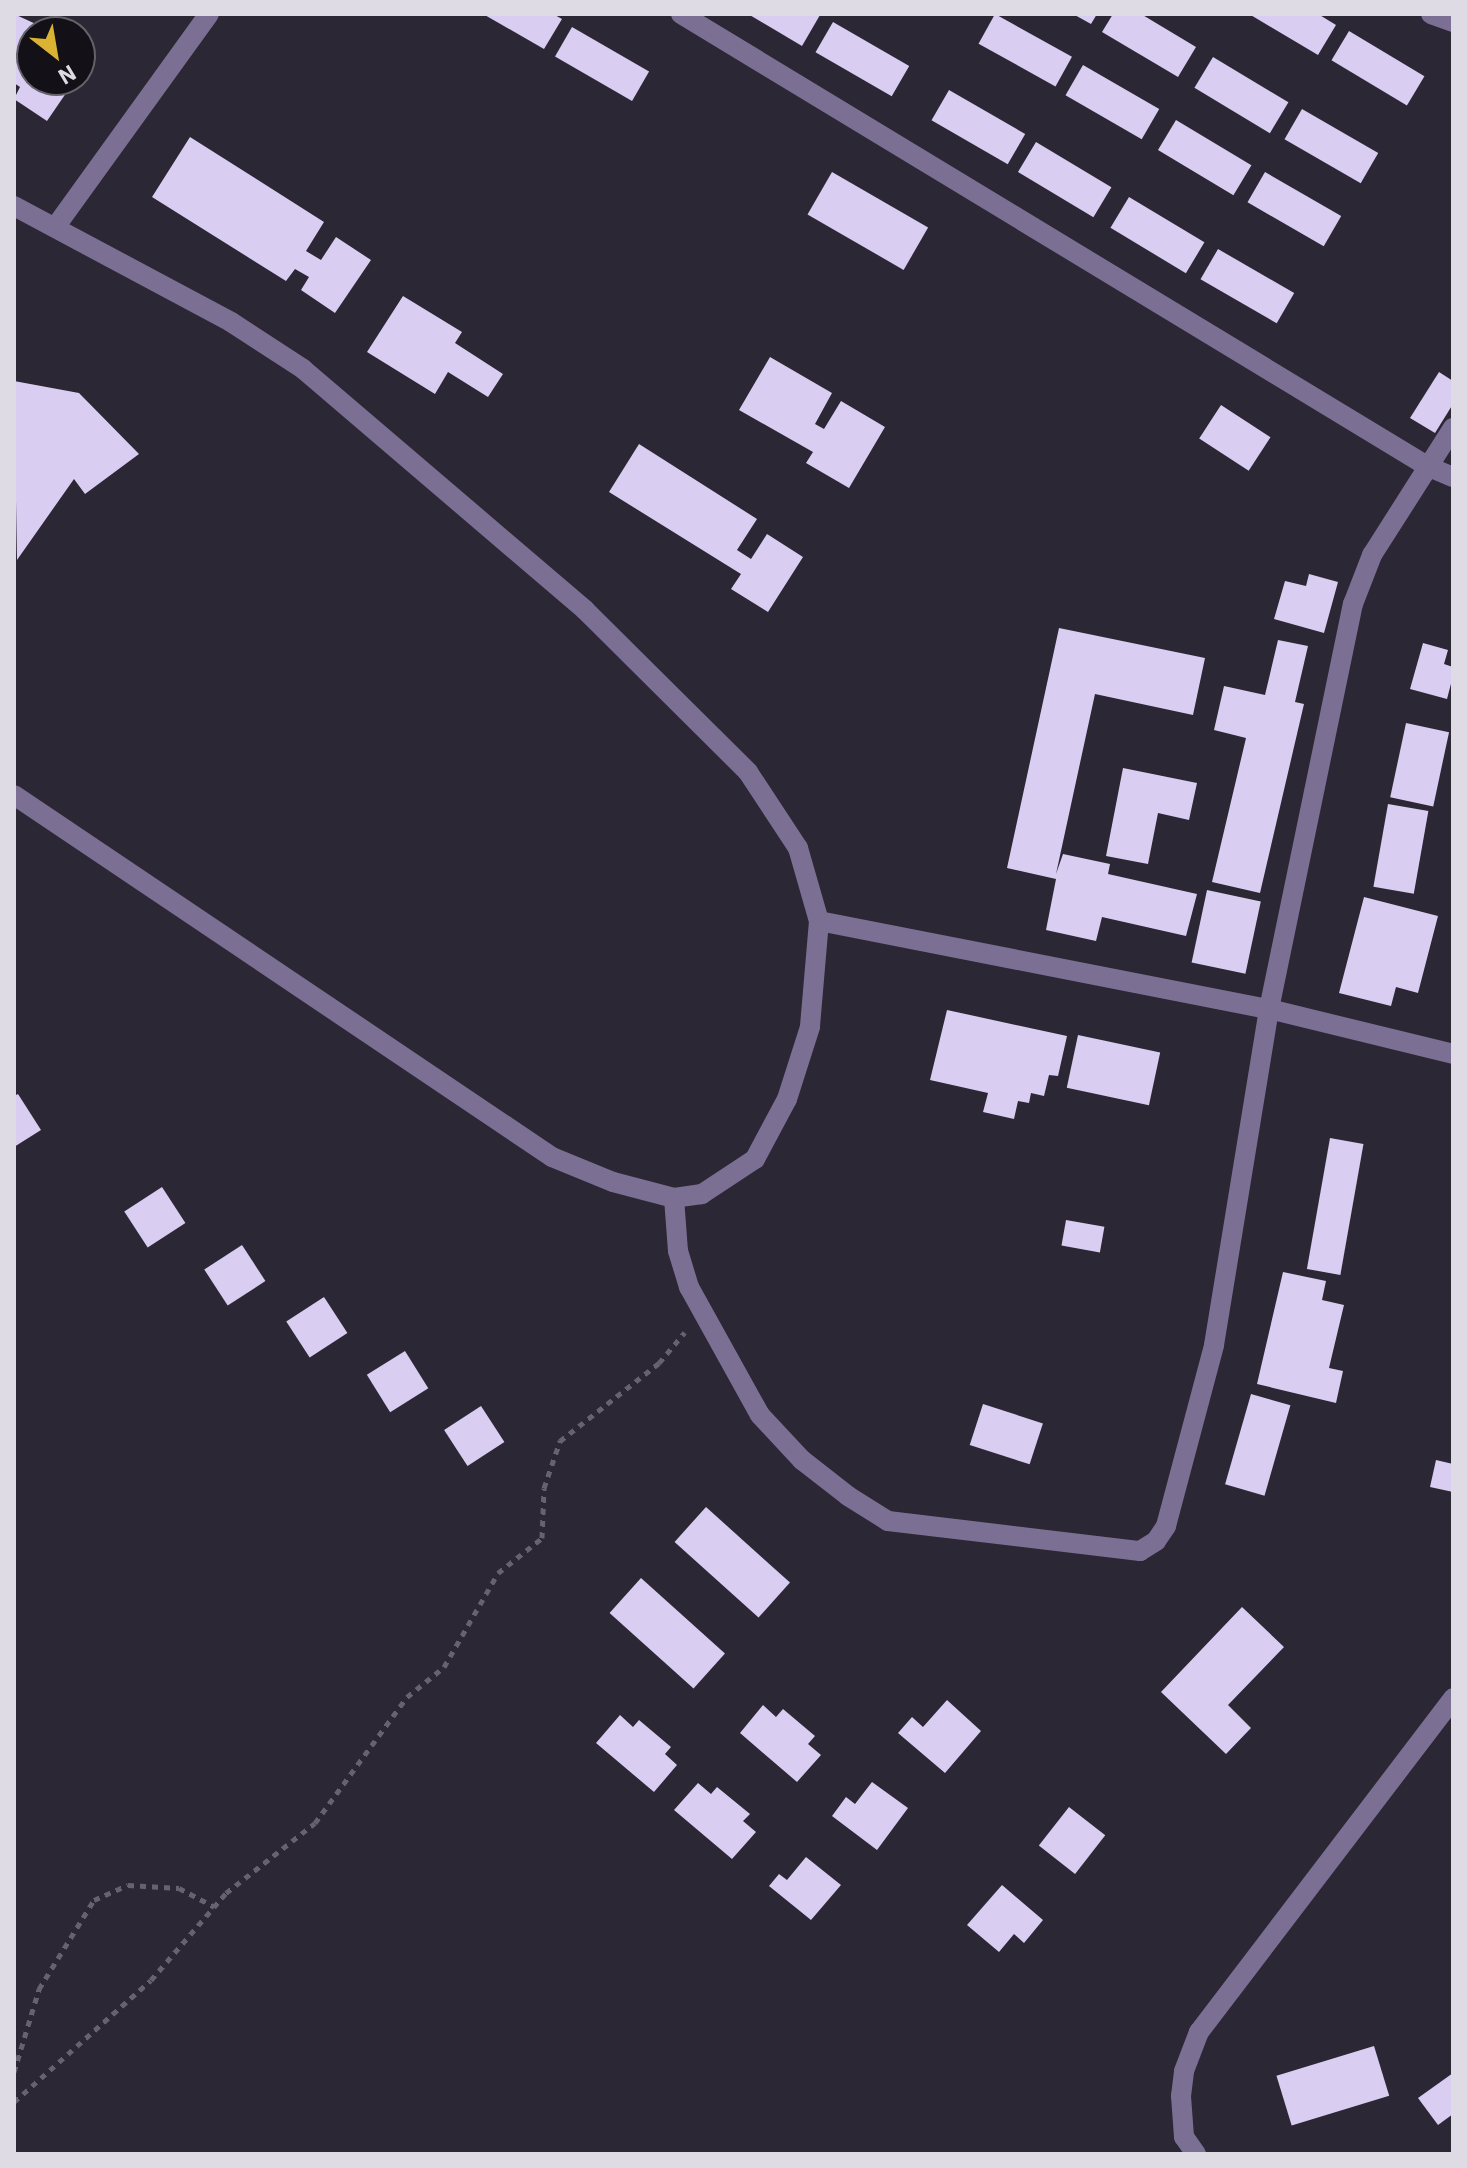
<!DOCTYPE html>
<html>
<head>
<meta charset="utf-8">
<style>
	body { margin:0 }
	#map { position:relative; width:1467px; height:2168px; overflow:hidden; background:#2b2734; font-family:"IBM Plex Sans",sans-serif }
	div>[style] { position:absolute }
	.building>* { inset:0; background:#dacdf2; transform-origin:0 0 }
	.path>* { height:5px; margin-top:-2.5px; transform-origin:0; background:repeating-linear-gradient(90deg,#66626e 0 6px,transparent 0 12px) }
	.minor>* { height:20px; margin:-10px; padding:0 10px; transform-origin:10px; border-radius:10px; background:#7c6f94 }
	span { translate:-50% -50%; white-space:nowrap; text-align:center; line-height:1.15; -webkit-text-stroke:8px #131117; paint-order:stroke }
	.frame { position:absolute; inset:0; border:16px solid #dedbe4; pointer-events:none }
	.north { position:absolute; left:16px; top:16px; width:80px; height:80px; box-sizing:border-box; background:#131117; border:2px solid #646269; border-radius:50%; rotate:149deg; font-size:22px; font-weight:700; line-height:32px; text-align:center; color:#dedbe4 }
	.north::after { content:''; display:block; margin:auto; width:28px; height:36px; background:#dab333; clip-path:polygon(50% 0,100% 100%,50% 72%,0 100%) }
</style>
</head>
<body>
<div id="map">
	<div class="building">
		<div style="clip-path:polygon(14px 14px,38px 25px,16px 58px,32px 68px,32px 80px,75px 80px,47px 121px,14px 99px,20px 87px,14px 83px)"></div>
		<div style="clip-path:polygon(483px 14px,553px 14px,562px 19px,544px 49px)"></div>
		<div style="clip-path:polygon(748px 14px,818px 14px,820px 15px,802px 46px)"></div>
		<div style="left:995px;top:14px;width:88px;height:34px;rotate:29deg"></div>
		<div style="clip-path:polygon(1073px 14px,1097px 14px,1091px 24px)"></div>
		<div style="clip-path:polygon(1113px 14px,1141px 14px,1196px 47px,1178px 77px,1102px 32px)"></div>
		<div style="clip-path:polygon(1249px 14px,1318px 14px,1336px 25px,1318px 55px)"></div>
		<div style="left:833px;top:22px;width:88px;height:35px;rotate:30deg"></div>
		<div style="left:572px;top:27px;width:89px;height:34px;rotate:30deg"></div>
		<div style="left:1349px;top:31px;width:88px;height:34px;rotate:31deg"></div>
		<div style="left:1213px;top:57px;width:88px;height:36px;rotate:31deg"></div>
		<div style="left:1083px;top:65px;width:88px;height:35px;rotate:30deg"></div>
		<div style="left:949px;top:90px;width:88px;height:35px;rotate:30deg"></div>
		<div style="left:1302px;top:109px;width:88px;height:35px;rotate:30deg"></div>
		<div style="left:1176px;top:120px;width:88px;height:35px;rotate:31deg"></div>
		<div style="clip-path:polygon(190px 137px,324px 222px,306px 251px,321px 260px,336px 237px,371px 260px,335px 313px,301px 290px,309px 277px,295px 269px,286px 281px,152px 197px)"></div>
		<div style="left:1036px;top:142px;width:88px;height:35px;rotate:31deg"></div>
		<div style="left:832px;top:172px;width:111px;height:49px;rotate:30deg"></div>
		<div style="left:1265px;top:172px;width:88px;height:35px;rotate:30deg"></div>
		<div style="left:1129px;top:197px;width:88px;height:36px;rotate:31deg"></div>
		<div style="left:1218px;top:249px;width:88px;height:35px;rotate:30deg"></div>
		<div style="clip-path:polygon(403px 296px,462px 332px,455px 343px,503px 374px,488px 397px,448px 372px,435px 394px,367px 352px)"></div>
		<div style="clip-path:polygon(770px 357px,832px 393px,815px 424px,824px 429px,841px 401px,885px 427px,849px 488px,806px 463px,813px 452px,739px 410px)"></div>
		<div style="clip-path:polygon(1439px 372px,1453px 381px,1453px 404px,1435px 433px,1410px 418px)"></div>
		<div style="clip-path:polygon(14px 381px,79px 393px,139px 454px,85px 494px,74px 479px,17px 560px)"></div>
		<div style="left:1221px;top:405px;width:59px;height:40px;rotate:33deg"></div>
		<div style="clip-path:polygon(639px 444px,757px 519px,737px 550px,751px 559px,767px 534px,803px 557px,768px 612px,731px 589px,741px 574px,609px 492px)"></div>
		<div style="clip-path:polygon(1309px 574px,1338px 582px,1324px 633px,1274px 619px,1285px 581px,1306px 586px)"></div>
		<div style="clip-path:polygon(1059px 628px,1205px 658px,1193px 715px,1095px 694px,1056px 874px,1063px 854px,1110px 864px,1108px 874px,1197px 894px,1186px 936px,1102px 917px,1096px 941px,1046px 930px,1056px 879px,1007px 868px)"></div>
		<div style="clip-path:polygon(1278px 640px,1308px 646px,1295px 702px,1304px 704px,1260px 893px,1212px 882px,1246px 738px,1214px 730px,1224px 686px,1265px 695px)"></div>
		<div style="clip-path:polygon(1423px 643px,1448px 650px,1444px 664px,1453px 667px,1453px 676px,1447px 699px,1410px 689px)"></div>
		<div style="left:1406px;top:723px;width:44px;height:76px;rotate:12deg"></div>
		<div style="clip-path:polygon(1123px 768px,1197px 783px,1189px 820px,1158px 813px,1148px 864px,1106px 856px)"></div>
		<div style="left:1388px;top:804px;width:41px;height:84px;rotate:10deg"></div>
		<div style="left:1207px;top:890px;width:55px;height:74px;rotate:12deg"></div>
		<div style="clip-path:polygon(1364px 897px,1438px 916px,1418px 993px,1396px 987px,1391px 1006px,1339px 993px)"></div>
		<div style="clip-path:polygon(947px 1010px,1067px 1036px,1058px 1076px,1049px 1075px,1044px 1096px,1031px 1093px,1029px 1103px,1018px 1101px,1014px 1119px,983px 1112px,988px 1093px,930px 1080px)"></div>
		<div style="left:1078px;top:1035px;width:84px;height:54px;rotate:12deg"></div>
		<div style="clip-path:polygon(18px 1094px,41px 1130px,14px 1147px,14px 1096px)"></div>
		<div style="left:1330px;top:1138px;width:34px;height:133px;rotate:10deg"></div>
		<div style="left:162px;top:1187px;width:43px;height:45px;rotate:57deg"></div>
		<div style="left:1066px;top:1220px;width:39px;height:26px;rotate:10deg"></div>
		<div style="left:242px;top:1245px;width:43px;height:45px;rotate:57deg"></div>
		<div style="clip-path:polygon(1283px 1272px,1326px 1281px,1322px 1300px,1344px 1305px,1329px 1368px,1343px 1371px,1336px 1403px,1257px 1384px)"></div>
		<div style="left:324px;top:1297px;width:43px;height:45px;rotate:57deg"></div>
		<div style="left:405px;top:1351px;width:44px;height:45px;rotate:58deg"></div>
		<div style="left:1251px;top:1394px;width:41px;height:94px;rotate:16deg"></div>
		<div style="left:983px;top:1404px;width:63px;height:43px;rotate:18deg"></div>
		<div style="left:481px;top:1406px;width:43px;height:44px;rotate:57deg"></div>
		<div style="clip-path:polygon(1436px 1460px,1453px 1464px,1453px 1492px,1430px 1487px)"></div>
		<div style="left:706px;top:1507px;width:113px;height:47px;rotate:42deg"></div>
		<div style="left:641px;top:1578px;width:113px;height:47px;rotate:42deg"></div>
		<div style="clip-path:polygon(1242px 1607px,1284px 1647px,1228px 1705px,1251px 1728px,1226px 1754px,1161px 1692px)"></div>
		<div style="clip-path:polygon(947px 1700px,981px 1731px,945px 1773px,898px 1733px,912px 1717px,923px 1727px)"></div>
		<div style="clip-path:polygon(763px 1705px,776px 1717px,783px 1709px,815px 1736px,808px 1744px,821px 1755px,797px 1782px,740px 1733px)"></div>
		<div style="clip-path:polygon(620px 1715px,633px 1727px,639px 1720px,671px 1747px,665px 1754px,677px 1765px,654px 1792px,596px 1743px)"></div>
		<div style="clip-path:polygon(872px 1782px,908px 1808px,877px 1850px,832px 1816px,846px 1797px,855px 1804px)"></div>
		<div style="clip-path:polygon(698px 1783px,711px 1794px,717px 1787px,750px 1814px,743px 1821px,756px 1832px,732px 1859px,674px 1810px)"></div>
		<div style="left:1069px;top:1807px;width:46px;height:49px;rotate:38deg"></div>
		<div style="clip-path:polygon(806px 1857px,841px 1885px,811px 1920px,769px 1886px,779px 1874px,787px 1880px)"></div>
		<div style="clip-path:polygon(1002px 1885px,1043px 1920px,1024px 1943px,1014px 1934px,999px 1952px,967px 1925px)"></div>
		<div style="left:1374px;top:2046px;width:52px;height:102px;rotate:73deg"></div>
		<div style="clip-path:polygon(1453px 2073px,1453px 2114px,1438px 2125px,1418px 2098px)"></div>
	</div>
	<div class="path">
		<div style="left:14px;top:2072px;width:87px;rotate:-73.2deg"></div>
		<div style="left:39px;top:1989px;width:105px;rotate:-58.3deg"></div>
		<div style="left:94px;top:1900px;width:37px;rotate:-24deg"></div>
		<div style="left:128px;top:1885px;width:51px;rotate:3.4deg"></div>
		<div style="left:179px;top:1888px;width:40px;rotate:28deg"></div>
		<div style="left:14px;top:2102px;width:183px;rotate:-41.7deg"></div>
		<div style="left:151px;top:1980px;width:115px;rotate:-49.2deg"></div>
		<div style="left:226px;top:1893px;width:113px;rotate:-38.2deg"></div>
		<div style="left:315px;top:1823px;width:156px;rotate:-53.9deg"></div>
		<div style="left:407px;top:1697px;width:48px;rotate:-39deg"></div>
		<div style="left:444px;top:1667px;width:108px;rotate:-60.1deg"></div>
		<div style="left:498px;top:1573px;width:56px;rotate:-38.5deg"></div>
		<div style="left:542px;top:1538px;width:50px;rotate:-87.7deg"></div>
		<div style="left:544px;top:1488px;width:50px;rotate:-71.2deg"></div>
		<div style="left:560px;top:1441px;width:126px;rotate:-38.2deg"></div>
		<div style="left:659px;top:1363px;width:40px;rotate:-50deg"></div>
	</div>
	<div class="minor">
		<div style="left:681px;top:14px;width:872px;rotate:31.21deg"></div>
		<div style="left:1427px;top:466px;width:28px;rotate:23deg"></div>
		<div style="left:1431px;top:14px;width:23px;rotate:20deg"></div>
		<div style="left:14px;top:206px;width:246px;rotate:28.1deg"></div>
		<div style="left:231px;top:322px;width:86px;rotate:33.1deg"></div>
		<div style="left:303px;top:369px;width:371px;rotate:40.5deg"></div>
		<div style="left:585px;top:610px;width:230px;rotate:44.8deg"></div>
		<div style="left:748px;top:772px;width:91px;rotate:56.7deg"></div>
		<div style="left:798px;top:848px;width:76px;rotate:74deg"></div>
		<div style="left:819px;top:921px;width:106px;rotate:94.9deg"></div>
		<div style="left:810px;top:1027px;width:76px;rotate:107.7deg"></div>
		<div style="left:787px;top:1099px;width:68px;rotate:118.1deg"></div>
		<div style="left:755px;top:1159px;width:64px;rotate:146.6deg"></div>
		<div style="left:702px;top:1194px;width:28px;rotate:172deg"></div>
		<div style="left:674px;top:1198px;width:63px;rotate:-165.3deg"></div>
		<div style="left:613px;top:1182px;width:66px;rotate:-157.7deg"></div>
		<div style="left:552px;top:1157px;width:648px;rotate:-146.06deg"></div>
		<div style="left:56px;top:226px;width:261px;rotate:-54.2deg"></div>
		<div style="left:819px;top:921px;width:459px;rotate:11.1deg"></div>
		<div style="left:1269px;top:1009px;width:189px;rotate:13.7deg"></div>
		<div style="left:674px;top:1198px;width:53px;rotate:85.7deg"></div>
		<div style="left:678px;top:1251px;width:38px;rotate:73deg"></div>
		<div style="left:689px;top:1287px;width:146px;rotate:61deg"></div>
		<div style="left:760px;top:1415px;width:62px;rotate:47deg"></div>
		<div style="left:802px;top:1460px;width:58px;rotate:38deg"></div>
		<div style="left:848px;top:1496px;width:47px;rotate:32deg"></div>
		<div style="left:888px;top:1521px;width:254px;rotate:6.8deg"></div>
		<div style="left:1140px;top:1551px;width:19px;rotate:-32deg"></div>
		<div style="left:1156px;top:1541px;width:18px;rotate:-56deg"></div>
		<div style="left:1166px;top:1526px;width:187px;rotate:-75.1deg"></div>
		<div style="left:1214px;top:1345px;width:340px;rotate:-80.7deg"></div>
		<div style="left:1269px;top:1009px;width:414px;rotate:-78.3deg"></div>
		<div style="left:1353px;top:604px;width:53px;rotate:-68.8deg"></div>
		<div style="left:1372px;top:555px;width:151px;rotate:-57.5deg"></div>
		<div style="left:1196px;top:2154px;width:21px;rotate:-125deg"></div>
		<div style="left:1184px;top:2137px;width:41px;rotate:-94.2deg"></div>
		<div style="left:1181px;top:2096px;width:25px;rotate:-83deg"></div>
		<div style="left:1184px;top:2071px;width:42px;rotate:-69deg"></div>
		<div style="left:1199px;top:2032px;width:420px;rotate:-52.7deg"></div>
	</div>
	<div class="frame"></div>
	<div class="north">N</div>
</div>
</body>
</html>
